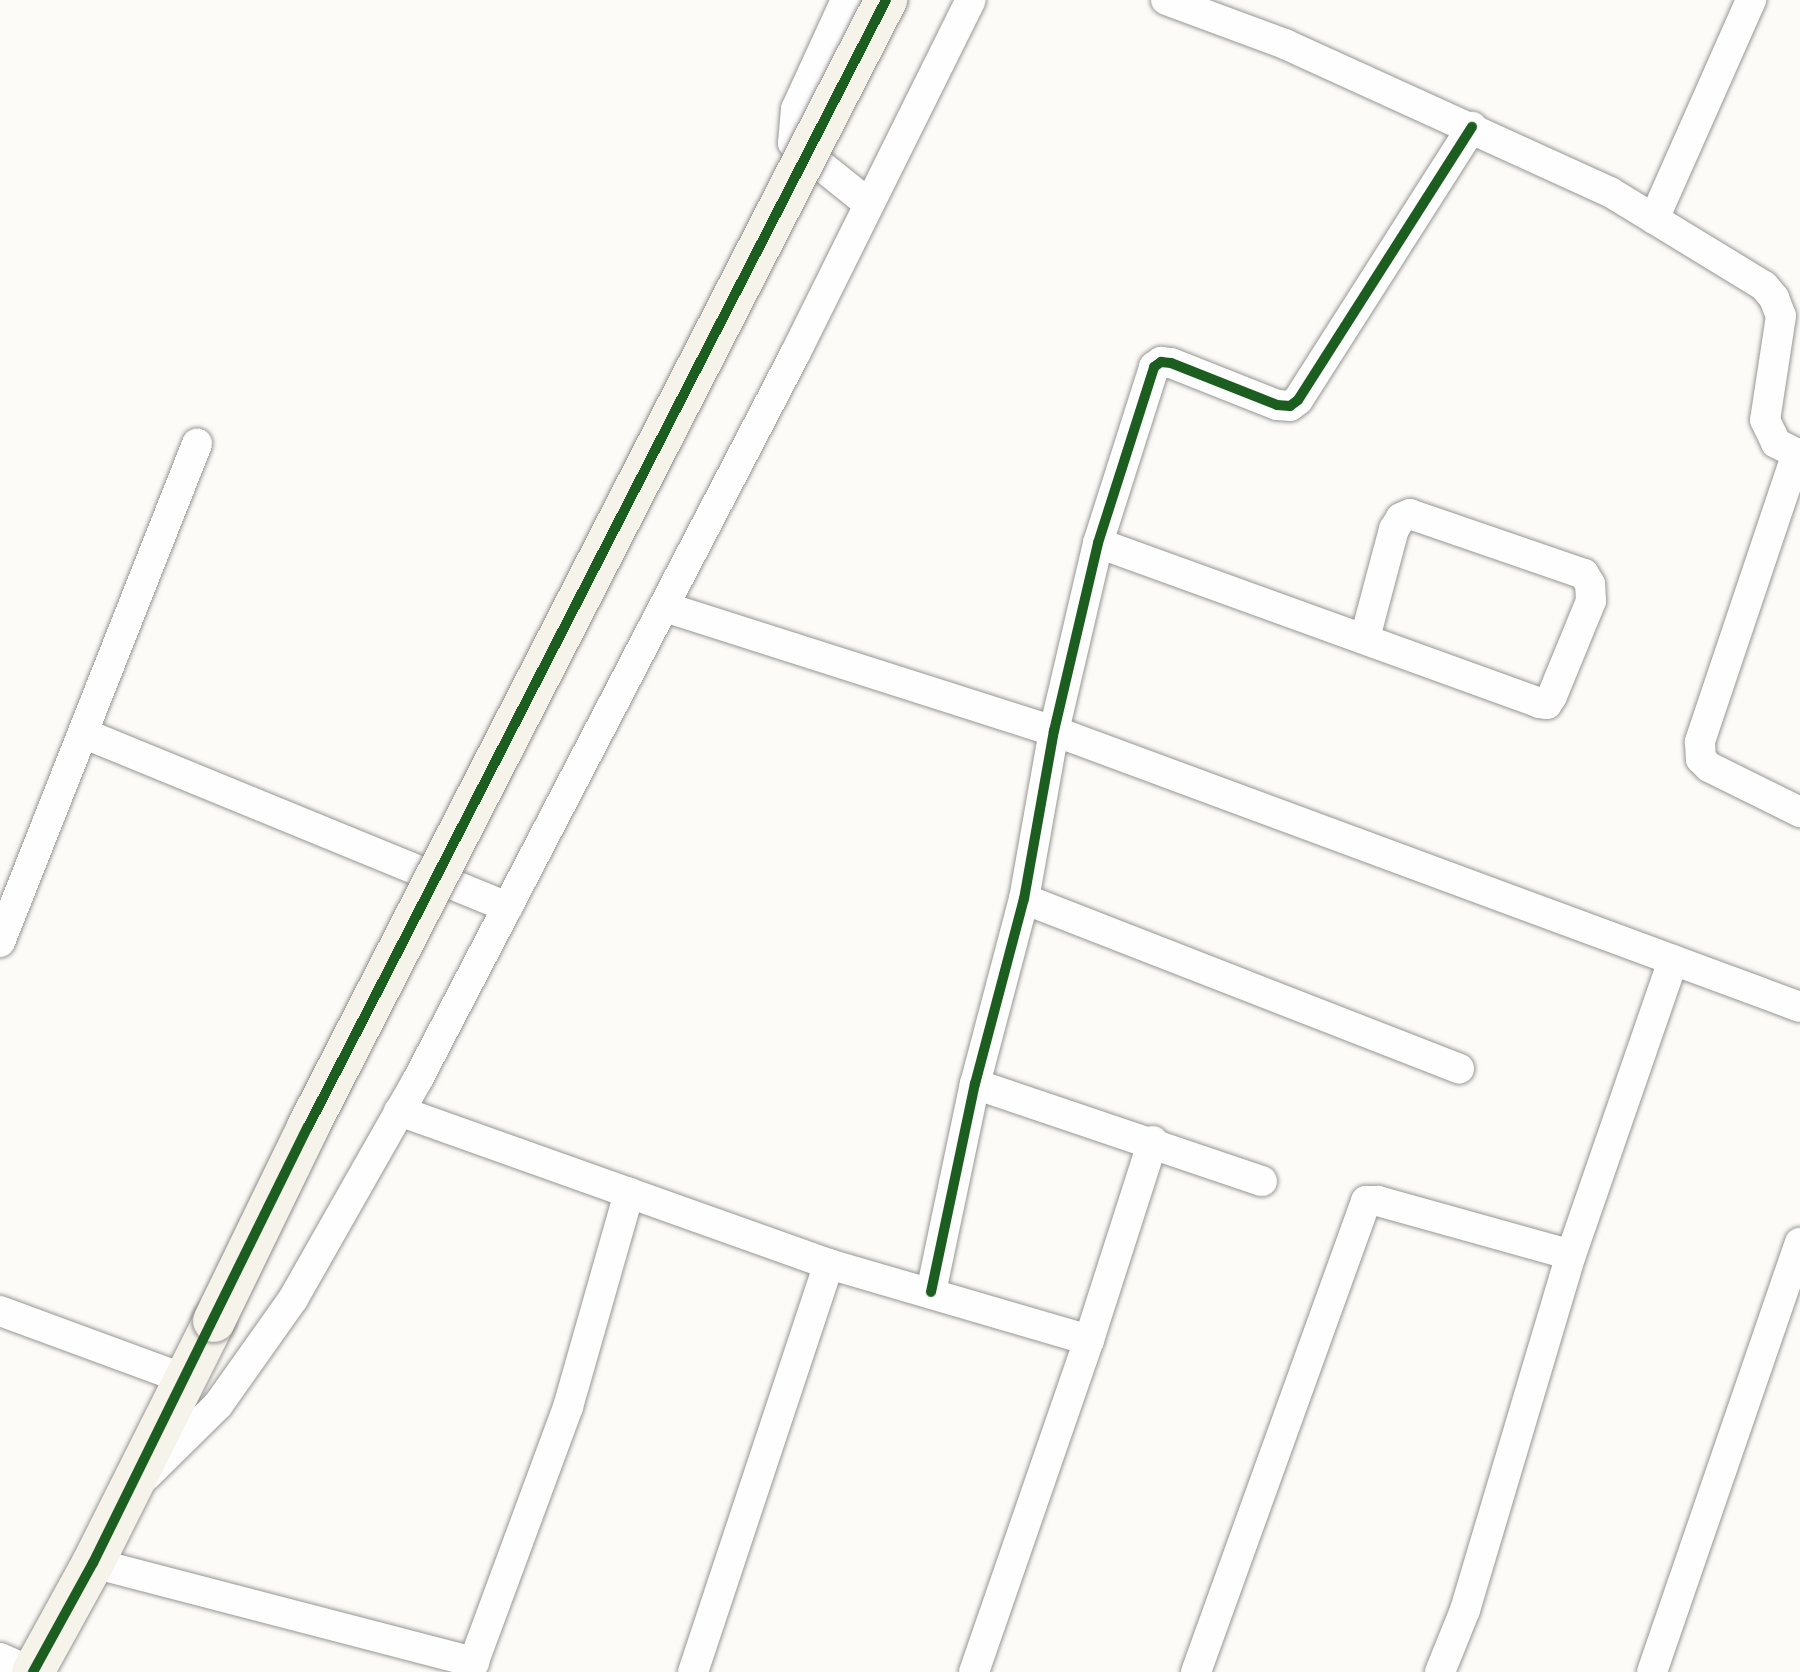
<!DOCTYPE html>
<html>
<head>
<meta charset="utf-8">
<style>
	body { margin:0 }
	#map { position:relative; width:1800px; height:1672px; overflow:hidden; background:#fcfbf7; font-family:Bitter,serif }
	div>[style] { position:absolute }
	.roads { filter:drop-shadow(0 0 2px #969694) drop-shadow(0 0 2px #969694) }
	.street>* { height:30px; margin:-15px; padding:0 15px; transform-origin:15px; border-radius:15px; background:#fffefe }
	.secondary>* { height:42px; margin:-21px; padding:0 21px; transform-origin:21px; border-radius:21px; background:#f6f3eb }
	.bridges { filter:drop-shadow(0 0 2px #8d8c8b) drop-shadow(0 0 2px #8d8c8b) }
	.secondary-bridge>* { height:42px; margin:-21px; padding:0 21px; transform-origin:21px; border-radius:21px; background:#f6f3eb }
	.cycleway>* { height:10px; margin:-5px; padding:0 5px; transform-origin:5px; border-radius:5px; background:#1b5e20 }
	span { translate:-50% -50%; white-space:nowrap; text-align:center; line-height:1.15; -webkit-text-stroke:8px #fff; paint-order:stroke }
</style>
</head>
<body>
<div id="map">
	<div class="roads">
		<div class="street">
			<div style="left:846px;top:0;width:120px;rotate:114.6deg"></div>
			<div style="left:796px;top:109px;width:34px;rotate:95deg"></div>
			<div style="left:793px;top:143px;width:97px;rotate:38.8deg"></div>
			<div style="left:1166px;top:0;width:127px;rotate:20.3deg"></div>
			<div style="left:1285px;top:44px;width:357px;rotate:24.5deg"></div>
			<div style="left:1610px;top:192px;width:180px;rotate:31.4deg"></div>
			<div style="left:1764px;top:286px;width:16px;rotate:50deg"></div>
			<div style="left:1774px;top:298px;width:19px;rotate:69deg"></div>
			<div style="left:1781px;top:316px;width:105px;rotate:98.7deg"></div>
			<div style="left:1765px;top:420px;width:25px;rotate:64deg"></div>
			<div style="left:1776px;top:443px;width:27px;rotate:27deg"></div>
			<div style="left:1654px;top:219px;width:240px;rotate:-66.1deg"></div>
			<div style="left:1797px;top:453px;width:305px;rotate:108.6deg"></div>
			<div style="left:1700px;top:742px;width:17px;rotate:87deg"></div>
			<div style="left:1701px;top:759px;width:11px;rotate:45deg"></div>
			<div style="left:1709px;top:767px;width:102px;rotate:26.3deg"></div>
			<div style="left:1098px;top:543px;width:469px;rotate:19.9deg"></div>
			<div style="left:1539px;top:703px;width:8px;rotate:7deg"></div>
			<div style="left:1547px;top:704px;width:9px;rotate:-58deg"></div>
			<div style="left:1552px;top:696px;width:103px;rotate:-67.7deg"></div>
			<div style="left:1591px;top:601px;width:17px;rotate:-93deg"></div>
			<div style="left:1590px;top:584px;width:12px;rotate:-121deg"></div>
			<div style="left:1584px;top:574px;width:184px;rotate:-161deg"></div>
			<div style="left:1410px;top:514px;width:10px;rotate:156deg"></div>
			<div style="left:1401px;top:518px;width:13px;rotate:122deg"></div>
			<div style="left:1394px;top:529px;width:113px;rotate:104.9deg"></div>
			<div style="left:665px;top:607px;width:408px;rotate:17.7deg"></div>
			<div style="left:1054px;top:731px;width:795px;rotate:20.3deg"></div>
			<div style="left:83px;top:733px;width:459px;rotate:22.3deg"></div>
			<div style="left:1024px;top:899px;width:467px;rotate:21.3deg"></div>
			<div style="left:0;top:942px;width:536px;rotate:-68.42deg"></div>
			<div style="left:975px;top:1084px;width:303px;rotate:18.7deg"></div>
			<div style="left:399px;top:1111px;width:456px;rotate:19.6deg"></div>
			<div style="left:829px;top:1264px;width:271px;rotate:16.3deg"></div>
			<div style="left:931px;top:1292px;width:213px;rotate:-78.1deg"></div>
			<div style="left:975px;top:1084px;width:191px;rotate:-75.2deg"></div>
			<div style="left:1024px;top:899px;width:171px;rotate:-79.9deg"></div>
			<div style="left:1054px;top:731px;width:193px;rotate:-76.8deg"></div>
			<div style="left:1098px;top:543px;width:185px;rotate:-72.3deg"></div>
			<div style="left:1154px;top:367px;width:9px;rotate:-36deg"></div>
			<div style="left:1161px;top:362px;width:10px;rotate:6deg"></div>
			<div style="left:1171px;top:363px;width:114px;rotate:21.6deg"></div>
			<div style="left:1277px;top:405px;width:13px;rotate:4deg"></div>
			<div style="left:1290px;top:406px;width:10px;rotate:-37deg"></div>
			<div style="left:1298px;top:400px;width:324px;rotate:-57.5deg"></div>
			<div style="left:0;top:1311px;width:197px;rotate:20.2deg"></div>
			<div style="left:146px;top:1476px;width:101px;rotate:-44.6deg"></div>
			<div style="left:218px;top:1405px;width:130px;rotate:-54.7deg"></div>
			<div style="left:293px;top:1299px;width:251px;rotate:-60.4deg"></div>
			<div style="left:417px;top:1081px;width:819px;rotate:-62.53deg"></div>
			<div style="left:795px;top:354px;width:395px;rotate:-63.6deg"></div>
			<div style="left:93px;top:1563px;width:394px;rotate:14.6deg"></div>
			<div style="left:0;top:1658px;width:35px;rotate:24deg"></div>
			<div style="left:470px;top:1672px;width:283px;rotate:-69.7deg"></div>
			<div style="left:568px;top:1407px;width:223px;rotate:-74.1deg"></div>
			<div style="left:693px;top:1672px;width:430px;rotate:-71.6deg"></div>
			<div style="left:974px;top:1672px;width:351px;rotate:-70.9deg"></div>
			<div style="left:1089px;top:1340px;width:209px;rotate:-72.2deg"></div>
			<div style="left:1196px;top:1672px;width:501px;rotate:-70.15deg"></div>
			<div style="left:1366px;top:1201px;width:12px"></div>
			<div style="left:1378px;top:1201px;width:200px;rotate:15.6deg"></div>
			<div style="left:1440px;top:1672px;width:67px;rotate:-68deg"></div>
			<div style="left:1465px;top:1610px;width:370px;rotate:-73.4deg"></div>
			<div style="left:1571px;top:1255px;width:312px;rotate:-70.9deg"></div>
			<div style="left:1652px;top:1672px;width:454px;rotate:-71deg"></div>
		</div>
		<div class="secondary">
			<div style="left:33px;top:1672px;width:124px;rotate:-61.2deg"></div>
			<div style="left:93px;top:1563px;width:271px;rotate:-63.4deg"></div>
		</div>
	</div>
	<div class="bridges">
		<div class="secondary-bridge">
			<div style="left:214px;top:1321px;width:216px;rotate:-64.1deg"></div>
			<div style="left:308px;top:1127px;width:1267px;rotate:-62.85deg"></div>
		</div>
	</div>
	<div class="cycleway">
		<div style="left:931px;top:1292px;width:213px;rotate:-78.1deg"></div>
		<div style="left:975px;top:1084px;width:191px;rotate:-75.2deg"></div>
		<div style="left:1024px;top:899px;width:171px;rotate:-79.9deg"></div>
		<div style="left:1054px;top:731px;width:193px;rotate:-76.8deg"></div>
		<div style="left:1098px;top:543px;width:185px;rotate:-72.3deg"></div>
		<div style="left:1154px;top:367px;width:9px;rotate:-36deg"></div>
		<div style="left:1161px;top:362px;width:10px;rotate:6deg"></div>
		<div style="left:1171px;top:363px;width:114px;rotate:21.6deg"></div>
		<div style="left:1277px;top:405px;width:13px;rotate:4deg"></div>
		<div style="left:1290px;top:406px;width:10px;rotate:-37deg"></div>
		<div style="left:1298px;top:400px;width:324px;rotate:-57.5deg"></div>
		<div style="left:33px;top:1672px;width:124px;rotate:-61.2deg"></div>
		<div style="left:93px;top:1563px;width:486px;rotate:-63.8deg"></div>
		<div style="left:308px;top:1127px;width:1267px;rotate:-62.85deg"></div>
	</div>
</div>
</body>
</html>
